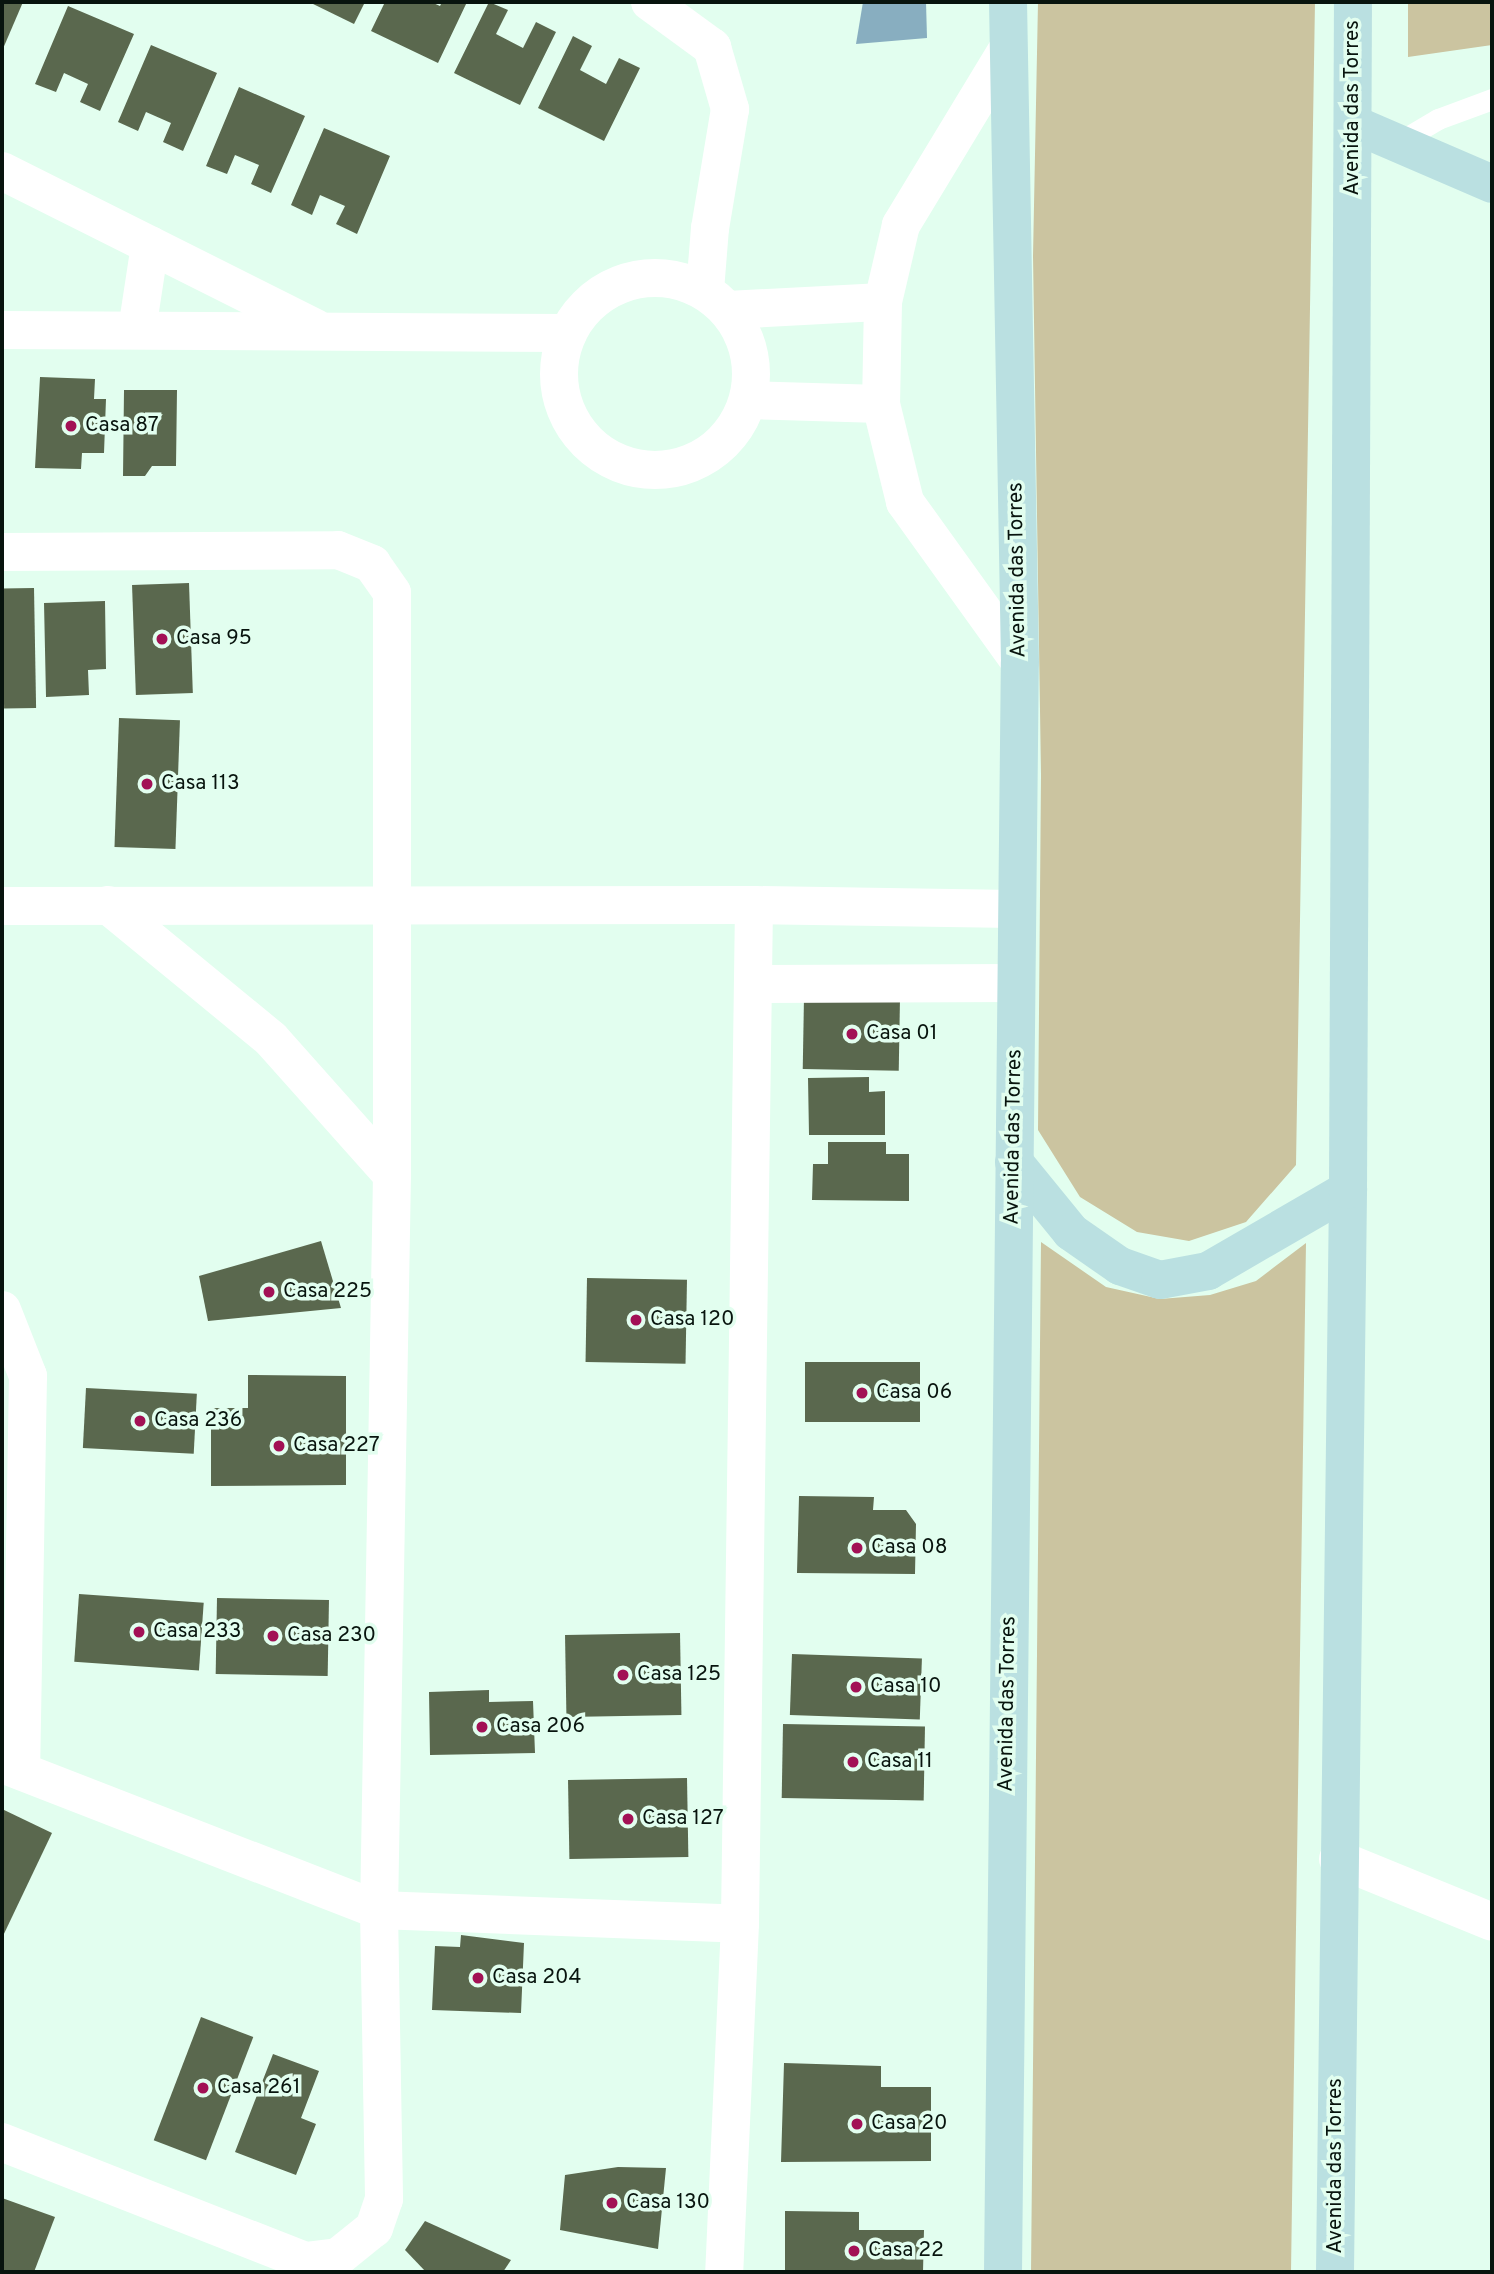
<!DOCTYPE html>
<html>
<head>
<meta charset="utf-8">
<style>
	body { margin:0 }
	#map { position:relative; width:1494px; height:2274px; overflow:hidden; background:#e2feef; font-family:Overpass,sans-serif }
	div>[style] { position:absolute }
	.green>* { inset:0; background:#cbc4a0 }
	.water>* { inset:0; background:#88aec0 }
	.building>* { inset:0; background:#5a684e; transform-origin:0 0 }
	.lane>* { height:21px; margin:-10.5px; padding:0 10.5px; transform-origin:10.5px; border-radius:10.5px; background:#fff }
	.street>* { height:38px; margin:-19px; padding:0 19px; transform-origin:19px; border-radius:19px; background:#fff }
	.street>.ring { margin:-19px; padding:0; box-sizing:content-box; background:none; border:38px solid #fff; border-radius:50% }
	.secondary>* { height:38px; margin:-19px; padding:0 19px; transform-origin:19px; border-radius:19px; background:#bae0e1 }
	.dots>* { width:19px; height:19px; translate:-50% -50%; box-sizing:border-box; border:4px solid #e2feef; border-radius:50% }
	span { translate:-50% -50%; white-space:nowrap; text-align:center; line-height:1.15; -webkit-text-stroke:7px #e2feef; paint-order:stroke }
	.street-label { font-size:21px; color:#08140e }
	.poi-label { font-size:21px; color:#08140e }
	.left { translate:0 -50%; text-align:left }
	.frame { position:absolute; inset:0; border:4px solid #08140e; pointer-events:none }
</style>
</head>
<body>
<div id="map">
	<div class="green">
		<div style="clip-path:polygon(1038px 2px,1315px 2px,1296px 1165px,1246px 1222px,1189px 1241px,1137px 1232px,1080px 1197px,1038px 1130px,1041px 775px,1033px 256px)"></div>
		<div style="clip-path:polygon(1408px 2px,1492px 2px,1492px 45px,1408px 57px)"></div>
		<div style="clip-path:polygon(1041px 1242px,1106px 1287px,1160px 1299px,1210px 1295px,1256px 1281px,1306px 1243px,1291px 2272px,1031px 2272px)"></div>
	</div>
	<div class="water">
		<div style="clip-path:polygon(863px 2px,926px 2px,927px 38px,856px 44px)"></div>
	</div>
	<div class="building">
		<div style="clip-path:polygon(2px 2px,23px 2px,2px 51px)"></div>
		<div style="clip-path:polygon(309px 2px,365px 2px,354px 24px)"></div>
		<div style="clip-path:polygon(385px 2px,431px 2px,440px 6px,442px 2px,467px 2px,438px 63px,371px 31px)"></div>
		<div style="clip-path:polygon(489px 2px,508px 10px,496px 34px,523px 48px,536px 22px,556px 32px,520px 105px,454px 73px)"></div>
		<div style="clip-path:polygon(68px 6px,134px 34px,100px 111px,80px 102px,88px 84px,64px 73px,56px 92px,35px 84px)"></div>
		<div style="clip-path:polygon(573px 36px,592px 46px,580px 70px,606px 84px,619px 58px,640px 68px,604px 141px,538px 108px)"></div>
		<div style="clip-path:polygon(151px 45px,217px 73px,183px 151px,163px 142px,171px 123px,146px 112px,138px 131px,118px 122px)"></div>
		<div style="clip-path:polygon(239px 87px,305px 116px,271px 193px,251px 184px,259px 165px,235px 155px,227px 174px,206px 166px)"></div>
		<div style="clip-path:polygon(324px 128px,390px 156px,357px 234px,336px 224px,345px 206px,320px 195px,312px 215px,291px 205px)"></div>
		<div style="clip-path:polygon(40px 377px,95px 379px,94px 399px,106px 399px,104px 453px,82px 453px,81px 469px,35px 468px)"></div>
		<div style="clip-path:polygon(124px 390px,177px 390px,176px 466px,152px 466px,145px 476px,123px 476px)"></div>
		<div style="left:189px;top:583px;width:110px;height:57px;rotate:88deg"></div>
		<div style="left:34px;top:588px;width:120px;height:32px;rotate:89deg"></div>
		<div style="clip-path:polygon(105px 601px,106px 669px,88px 670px,89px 695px,46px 697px,44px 603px)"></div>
		<div style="left:119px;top:718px;width:61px;height:129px;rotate:2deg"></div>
		<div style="left:804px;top:997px;width:96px;height:72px;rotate:1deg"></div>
		<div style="clip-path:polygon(869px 1077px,869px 1092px,885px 1091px,885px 1135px,809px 1135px,808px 1078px)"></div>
		<div style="clip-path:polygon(828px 1142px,886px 1142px,886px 1154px,909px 1154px,909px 1201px,812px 1200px,813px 1164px,828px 1164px)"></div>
		<div style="clip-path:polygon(321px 1241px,341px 1308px,208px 1321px,199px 1276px)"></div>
		<div style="left:587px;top:1278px;width:100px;height:84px;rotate:1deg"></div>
		<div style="left:805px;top:1362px;width:115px;height:60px"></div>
		<div style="clip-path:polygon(248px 1375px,346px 1376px,346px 1485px,211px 1486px,211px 1408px,248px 1408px)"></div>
		<div style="left:86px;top:1388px;width:111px;height:60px;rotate:3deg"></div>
		<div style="clip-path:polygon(799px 1496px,874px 1497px,873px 1510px,906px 1510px,916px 1524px,915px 1574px,797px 1573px)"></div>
		<div style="left:79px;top:1594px;width:125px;height:68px;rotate:4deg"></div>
		<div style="left:217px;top:1598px;width:112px;height:76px;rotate:1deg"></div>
		<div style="left:680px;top:1633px;width:82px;height:115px;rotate:89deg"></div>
		<div style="left:792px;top:1654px;width:130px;height:61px;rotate:2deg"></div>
		<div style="clip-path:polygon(489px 1690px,489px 1702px,533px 1701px,535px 1753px,430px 1755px,429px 1692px)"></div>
		<div style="left:783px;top:1724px;width:142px;height:74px;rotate:1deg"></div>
		<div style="left:687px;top:1778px;width:79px;height:119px;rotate:89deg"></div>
		<div style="clip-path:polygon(2px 1809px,52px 1833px,2px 1938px)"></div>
		<div style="clip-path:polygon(461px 1935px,524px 1943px,521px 2013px,432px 2010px,435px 1946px,460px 1947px)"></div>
		<div style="left:201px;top:2017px;width:56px;height:132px;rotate:21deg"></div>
		<div style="clip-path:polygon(273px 2054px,319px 2071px,301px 2118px,316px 2124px,296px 2175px,235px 2152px)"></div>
		<div style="clip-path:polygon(784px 2063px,881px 2066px,881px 2087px,931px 2087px,931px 2161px,781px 2162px)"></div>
		<div style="clip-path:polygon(618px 2167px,666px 2168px,658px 2249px,560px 2230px,565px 2175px)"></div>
		<div style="clip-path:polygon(2px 2198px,55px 2217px,34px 2272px,2px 2272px)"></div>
		<div style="clip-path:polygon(785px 2211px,859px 2212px,859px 2230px,924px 2230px,923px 2272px,785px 2272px)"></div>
		<div style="clip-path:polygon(425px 2221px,511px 2260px,503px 2272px,426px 2272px,405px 2250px)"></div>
	</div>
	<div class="lane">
		<div style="left:1399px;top:142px;width:45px;rotate:-30.5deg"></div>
		<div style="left:1438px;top:119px;width:58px;rotate:-20.3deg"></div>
	</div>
	<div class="street">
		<div style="left:650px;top:2px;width:77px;rotate:36deg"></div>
		<div style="left:712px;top:47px;width:65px;rotate:73.8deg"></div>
		<div style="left:730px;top:109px;width:121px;rotate:99.5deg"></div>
		<div style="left:710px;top:228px;width:62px;rotate:94.6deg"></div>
		<div style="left:1007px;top:50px;width:205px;rotate:121.2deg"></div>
		<div style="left:901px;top:225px;width:79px;rotate:103.2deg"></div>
		<div style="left:883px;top:302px;width:102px;rotate:91.1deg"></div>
		<div style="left:881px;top:404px;width:101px;rotate:76.2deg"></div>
		<div style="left:905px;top:502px;width:197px;rotate:54.3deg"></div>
		<div style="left:2px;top:171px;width:351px;rotate:26.6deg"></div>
		<div class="ring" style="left:559px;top:278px;width:154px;height:154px"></div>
		<div style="left:728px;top:310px;width:155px;rotate:-3deg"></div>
		<div style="left:2px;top:330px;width:566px;rotate:0.3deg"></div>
		<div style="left:137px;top:330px;width:86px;rotate:-81.3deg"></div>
		<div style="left:749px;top:400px;width:132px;rotate:1.7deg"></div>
		<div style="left:2px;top:552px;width:336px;rotate:-0.3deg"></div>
		<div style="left:338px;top:550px;width:37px;rotate:22deg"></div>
		<div style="left:372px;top:564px;width:35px;rotate:55deg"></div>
		<div style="left:392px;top:593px;width:582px;rotate:90deg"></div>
		<div style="left:392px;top:1175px;width:735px;rotate:91.01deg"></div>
		<div style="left:379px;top:1910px;width:289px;rotate:89deg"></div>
		<div style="left:384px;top:2199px;width:31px;rotate:109deg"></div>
		<div style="left:374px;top:2228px;width:46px;rotate:141.1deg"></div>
		<div style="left:338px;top:2257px;width:33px;rotate:173deg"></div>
		<div style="left:305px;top:2261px;width:326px;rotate:-158.6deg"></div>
		<div style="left:108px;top:905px;width:211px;rotate:39.4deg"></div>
		<div style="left:271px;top:1039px;width:182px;rotate:48.3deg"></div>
		<div style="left:754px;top:905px;width:261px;rotate:0.9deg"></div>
		<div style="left:2px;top:906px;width:752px;rotate:-0.08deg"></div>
		<div style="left:754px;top:905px;width:1019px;rotate:90.79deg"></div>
		<div style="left:740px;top:1924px;width:348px;rotate:92.6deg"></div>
		<div style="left:753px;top:984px;width:263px;rotate:-0.2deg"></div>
		<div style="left:2px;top:1310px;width:71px;rotate:68.5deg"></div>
		<div style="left:28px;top:1376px;width:395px;rotate:91deg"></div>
		<div style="left:2px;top:1764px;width:404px;rotate:21.2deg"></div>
		<div style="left:379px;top:1910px;width:361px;rotate:2.2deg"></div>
		<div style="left:1338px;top:1859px;width:166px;rotate:22.2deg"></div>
	</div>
	<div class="secondary">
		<div style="left:1353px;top:124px;width:151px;rotate:23.3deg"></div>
		<div style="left:1014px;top:1162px;width:90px;rotate:50.8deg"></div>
		<div style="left:1071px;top:1232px;width:60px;rotate:34.8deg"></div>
		<div style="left:1120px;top:1266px;width:42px;rotate:19.3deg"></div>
		<div style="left:1160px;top:1280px;width:49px;rotate:-10.6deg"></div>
		<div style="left:1208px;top:1271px;width:162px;rotate:-30.1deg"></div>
		<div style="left:1003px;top:2272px;width:1610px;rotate:-89.4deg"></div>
		<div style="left:1020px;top:662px;width:660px;rotate:-91.04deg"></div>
		<div style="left:1335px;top:2272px;width:1082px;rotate:-89.31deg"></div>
		<div style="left:1348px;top:1190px;width:1188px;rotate:-89.76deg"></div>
	</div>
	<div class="dots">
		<div style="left:71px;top:426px;background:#a21155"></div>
		<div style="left:162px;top:639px;background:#a21155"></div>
		<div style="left:147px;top:784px;background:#a21155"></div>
		<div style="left:852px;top:1034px;background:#a21155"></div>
		<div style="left:269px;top:1292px;background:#a21155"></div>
		<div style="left:636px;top:1320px;background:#a21155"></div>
		<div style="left:862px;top:1393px;background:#a21155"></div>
		<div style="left:140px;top:1421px;background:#a21155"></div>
		<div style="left:279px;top:1446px;background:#a21155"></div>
		<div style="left:857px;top:1548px;background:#a21155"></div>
		<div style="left:139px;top:1632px;background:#a21155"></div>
		<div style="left:273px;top:1636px;background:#a21155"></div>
		<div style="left:623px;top:1675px;background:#a21155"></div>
		<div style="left:856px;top:1687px;background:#a21155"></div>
		<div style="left:482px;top:1727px;background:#a21155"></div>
		<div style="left:853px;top:1762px;background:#a21155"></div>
		<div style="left:628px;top:1819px;background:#a21155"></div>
		<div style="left:478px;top:1978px;background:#a21155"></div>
		<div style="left:203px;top:2088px;background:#a21155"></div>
		<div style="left:857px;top:2124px;background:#a21155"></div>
		<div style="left:612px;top:2203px;background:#a21155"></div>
		<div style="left:854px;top:2251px;background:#a21155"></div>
	</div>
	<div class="street-label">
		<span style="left:1353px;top:108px;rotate:-90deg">Avenida das Torres</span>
		<span style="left:1018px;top:570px;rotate:-91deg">Avenida das Torres</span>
		<span style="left:1014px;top:1137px;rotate:-89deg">Avenida das Torres</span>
		<span style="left:1008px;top:1704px;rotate:-89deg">Avenida das Torres</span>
		<span style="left:1336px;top:2166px;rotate:-90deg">Avenida das Torres</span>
	</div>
	<div class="poi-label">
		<span class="left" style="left:85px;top:426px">Casa 87</span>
		<span class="left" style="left:176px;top:639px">Casa 95</span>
		<span class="left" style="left:161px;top:784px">Casa 113</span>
		<span class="left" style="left:866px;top:1034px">Casa 01</span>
		<span class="left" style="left:283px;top:1292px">Casa 225</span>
		<span class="left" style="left:650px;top:1320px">Casa 120</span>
		<span class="left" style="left:876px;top:1393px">Casa 06</span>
		<span class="left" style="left:154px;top:1421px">Casa 236</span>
		<span class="left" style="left:293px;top:1446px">Casa 227</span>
		<span class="left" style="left:871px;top:1548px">Casa 08</span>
		<span class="left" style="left:153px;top:1632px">Casa 233</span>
		<span class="left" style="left:287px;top:1636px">Casa 230</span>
		<span class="left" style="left:637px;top:1675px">Casa 125</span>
		<span class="left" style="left:870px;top:1687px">Casa 10</span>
		<span class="left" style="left:496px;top:1727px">Casa 206</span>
		<span class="left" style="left:867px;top:1762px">Casa 11</span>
		<span class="left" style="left:642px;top:1819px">Casa 127</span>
		<span class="left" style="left:492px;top:1978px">Casa 204</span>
		<span class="left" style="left:217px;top:2088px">Casa 261</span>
		<span class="left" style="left:871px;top:2124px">Casa 20</span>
		<span class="left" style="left:626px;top:2203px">Casa 130</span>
		<span class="left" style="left:868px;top:2251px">Casa 22</span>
	</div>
	<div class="frame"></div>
</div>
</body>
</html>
